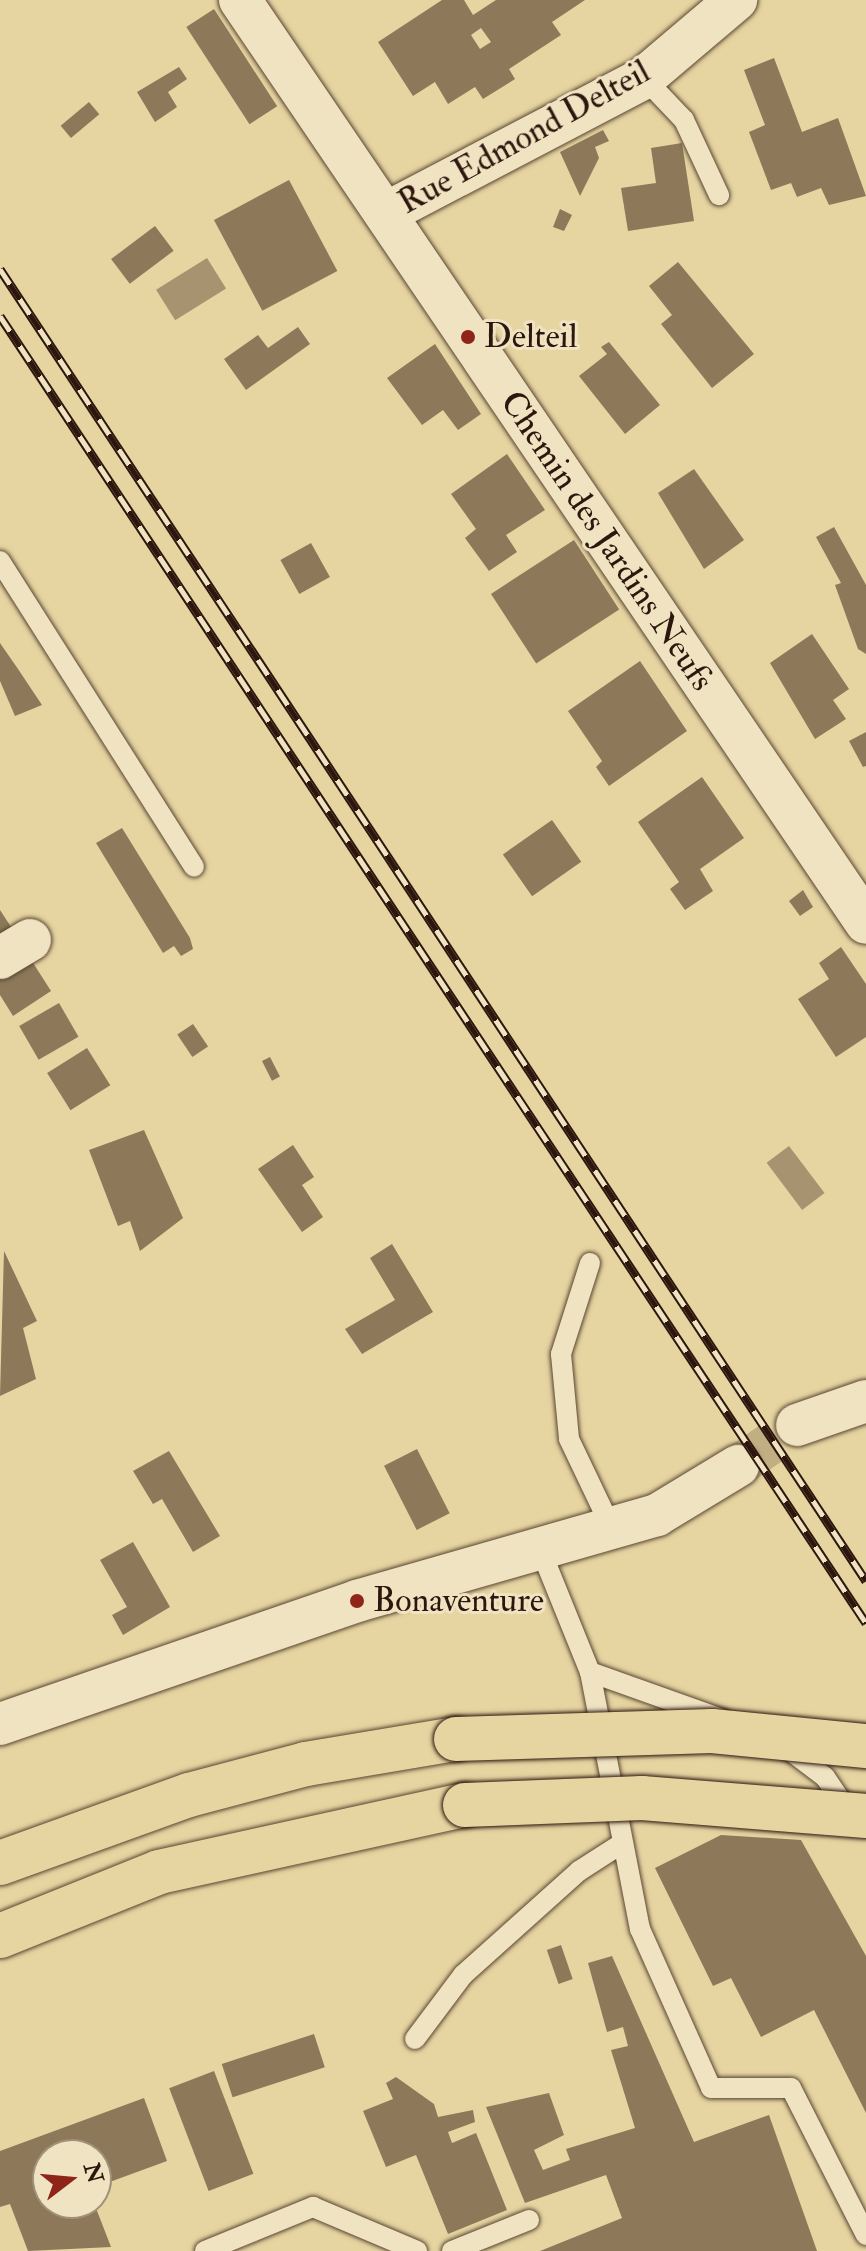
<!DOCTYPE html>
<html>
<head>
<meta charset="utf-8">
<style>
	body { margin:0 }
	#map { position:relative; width:866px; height:2251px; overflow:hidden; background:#e6d4a1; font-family:"IM FELL Double Pica",serif }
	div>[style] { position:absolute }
	.water>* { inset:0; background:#a7936f; transform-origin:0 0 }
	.building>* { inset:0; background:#8d795a; transform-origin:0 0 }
	.minor-tunnel>* { height:42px; margin-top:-21px; transform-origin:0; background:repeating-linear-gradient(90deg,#c1ae83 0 42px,transparent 0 63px) }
	.roads { filter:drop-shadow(0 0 2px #5a4632) drop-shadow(0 0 2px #5a4632) }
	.service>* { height:20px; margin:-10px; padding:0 10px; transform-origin:10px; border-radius:10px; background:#efe3c2 }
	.minor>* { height:42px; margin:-21px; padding:0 21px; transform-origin:21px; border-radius:21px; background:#efe3c2 }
	.trunk>* { height:44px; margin:-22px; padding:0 22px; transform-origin:22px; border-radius:22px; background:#e6d4a1 }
	.rail>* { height:9px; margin-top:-4.5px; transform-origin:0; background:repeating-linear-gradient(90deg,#efe3c2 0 18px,#2c160d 0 36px); box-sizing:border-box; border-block:2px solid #2c160d }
	.bridges { filter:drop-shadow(0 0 2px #2c160d) drop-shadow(0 0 2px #2c160d) }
	.trunk-bridge>* { height:44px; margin:-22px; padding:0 22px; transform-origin:22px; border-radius:22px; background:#e6d4a1 }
	.dots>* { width:22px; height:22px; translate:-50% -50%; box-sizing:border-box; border:4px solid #efe3c2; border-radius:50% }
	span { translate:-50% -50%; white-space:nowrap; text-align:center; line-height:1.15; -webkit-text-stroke:6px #efe3c2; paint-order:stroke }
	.street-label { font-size:34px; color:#2c160d }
	.poi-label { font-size:34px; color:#2c160d }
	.left { translate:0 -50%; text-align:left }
	.north { position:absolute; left:32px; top:2139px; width:80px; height:80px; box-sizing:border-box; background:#efe3c2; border:2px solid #a1917a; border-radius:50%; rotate:74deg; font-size:22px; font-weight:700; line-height:32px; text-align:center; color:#2c160d }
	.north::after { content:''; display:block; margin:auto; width:28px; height:36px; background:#8f2418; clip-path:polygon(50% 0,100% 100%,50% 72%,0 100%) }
</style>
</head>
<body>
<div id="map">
	<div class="water">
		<div style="left:207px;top:258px;width:36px;height:60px;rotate:58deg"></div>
		<div style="left:789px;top:1146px;width:59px;height:28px;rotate:53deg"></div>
	</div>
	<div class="building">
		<div style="clip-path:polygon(evenodd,442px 0,464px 0,473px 15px,496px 0,585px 0,552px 22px,561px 35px,509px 69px,515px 79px,483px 99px,475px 87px,448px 104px,435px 82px,413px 96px,378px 42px,442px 0,481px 28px,491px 42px,480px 49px,471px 35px,481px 28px)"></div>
		<div style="left:214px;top:9px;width:116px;height:33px;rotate:57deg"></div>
		<div style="clip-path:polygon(774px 58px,802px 132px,838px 118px,866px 196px,829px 205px,821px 188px,797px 197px,791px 183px,771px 190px,749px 132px,765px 125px,744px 70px)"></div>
		<div style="clip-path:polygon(179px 67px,187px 79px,168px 92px,177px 107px,155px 122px,137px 92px)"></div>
		<div style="left:89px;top:102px;width:16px;height:37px;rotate:50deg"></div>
		<div style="clip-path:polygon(603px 130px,609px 141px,595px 147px,599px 158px,580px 196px,560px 152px)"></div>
		<div style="clip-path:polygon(682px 143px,694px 221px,628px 231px,621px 188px,656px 183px,651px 148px)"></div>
		<div style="left:289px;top:180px;width:103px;height:85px;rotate:62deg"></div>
		<div style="clip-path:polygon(560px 209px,572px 215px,564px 231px,553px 227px)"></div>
		<div style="left:155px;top:226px;width:31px;height:55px;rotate:53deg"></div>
		<div style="clip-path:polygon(678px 262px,754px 354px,712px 388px,661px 324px,672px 315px,649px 286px)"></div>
		<div style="clip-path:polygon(298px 327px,310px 344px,246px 390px,224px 359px,258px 335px,268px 348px)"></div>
		<div style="clip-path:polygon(609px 342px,660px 405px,625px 434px,579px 376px,607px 354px,601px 347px)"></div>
		<div style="clip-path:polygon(435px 344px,481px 414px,458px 430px,443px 410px,422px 425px,387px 378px)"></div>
		<div style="clip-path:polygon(507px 454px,545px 510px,506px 535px,517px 552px,489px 571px,465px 538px,476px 529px,451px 494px)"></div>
		<div style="clip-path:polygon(694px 469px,744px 540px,704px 569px,658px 493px)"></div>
		<div style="clip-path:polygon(834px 527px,866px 585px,866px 654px,858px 649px,835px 585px,841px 583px,816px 537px)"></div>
		<div style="left:574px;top:540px;width:83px;height:99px;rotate:57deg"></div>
		<div style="left:311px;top:543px;width:39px;height:35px;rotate:61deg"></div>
		<div style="clip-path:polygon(812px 634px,849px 689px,833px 700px,846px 719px,815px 739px,770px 663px)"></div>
		<div style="clip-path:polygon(0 643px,18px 669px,42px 705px,15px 716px,0 681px)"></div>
		<div style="clip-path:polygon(640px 661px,687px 731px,609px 786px,596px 767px,602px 761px,568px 711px)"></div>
		<div style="clip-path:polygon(866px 732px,866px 766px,863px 767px,849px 741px)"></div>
		<div style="clip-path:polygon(702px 777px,744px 838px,700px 869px,713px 891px,685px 910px,670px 889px,679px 882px,638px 822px)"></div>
		<div style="left:552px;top:820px;width:51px;height:60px;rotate:55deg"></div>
		<div style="clip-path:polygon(122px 828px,190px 938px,193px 949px,181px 956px,174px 946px,163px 953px,96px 843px)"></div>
		<div style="clip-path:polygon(803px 890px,813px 907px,800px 916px,789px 901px)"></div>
		<div style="clip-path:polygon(0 910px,15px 933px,0 942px)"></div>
		<div style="clip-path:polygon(841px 947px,866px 984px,866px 1037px,836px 1057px,798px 999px,829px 979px,819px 963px)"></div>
		<div style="clip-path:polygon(28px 955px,51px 991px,13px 1016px,0 995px,0 973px)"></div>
		<div style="left:59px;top:1003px;width:39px;height:46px;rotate:60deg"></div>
		<div style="left:193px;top:1024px;width:27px;height:19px;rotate:56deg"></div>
		<div style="left:87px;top:1048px;width:44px;height:47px;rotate:58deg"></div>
		<div style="left:270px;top:1057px;width:22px;height:9px;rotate:63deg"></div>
		<div style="clip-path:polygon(144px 1130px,183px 1218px,140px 1251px,130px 1221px,118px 1226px,89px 1150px)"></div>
		<div style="clip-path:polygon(293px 1145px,314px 1177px,302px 1185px,323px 1217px,302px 1232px,258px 1169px)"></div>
		<div style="clip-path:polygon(392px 1244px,433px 1312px,362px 1354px,345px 1329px,395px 1300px,370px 1258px)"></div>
		<div style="clip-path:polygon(4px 1251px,37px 1321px,23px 1328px,36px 1379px,0 1396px)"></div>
		<div style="left:417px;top:1449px;width:72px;height:37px;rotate:63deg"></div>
		<div style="clip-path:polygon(169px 1451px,220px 1536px,193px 1552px,162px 1499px,153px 1504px,133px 1471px)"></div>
		<div style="clip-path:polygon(133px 1542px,170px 1607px,123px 1635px,112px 1615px,127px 1607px,100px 1560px)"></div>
		<div style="clip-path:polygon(721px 1835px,801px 1840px,866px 1956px,866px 2113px,814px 2010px,761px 2037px,731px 1978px,713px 1986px,655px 1868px)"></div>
		<div style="left:561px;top:1945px;width:36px;height:15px;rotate:71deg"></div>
		<div style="clip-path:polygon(612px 1956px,694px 2142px,769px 2115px,817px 2251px,540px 2251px,622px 2218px,606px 2175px,525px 2203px,486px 2107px,549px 2093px,564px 2135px,534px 2150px,543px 2170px,570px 2160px,566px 2149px,635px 2128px,611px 2050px,628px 2046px,623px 2027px,607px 2032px,588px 1963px)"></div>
		<div style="left:314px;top:2034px;width:35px;height:97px;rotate:72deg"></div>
		<div style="left:214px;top:2071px;width:110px;height:48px;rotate:69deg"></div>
		<div style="clip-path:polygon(396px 2077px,434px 2104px,438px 2117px,473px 2110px,475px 2122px,448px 2132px,452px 2143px,476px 2133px,507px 2210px,448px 2234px,416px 2155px,386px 2167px,363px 2111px,393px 2099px,386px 2083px)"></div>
		<div style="clip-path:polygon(144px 2098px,167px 2161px,96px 2187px,96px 2155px,48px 2155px,48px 2203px,94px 2203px,111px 2247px,28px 2251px,10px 2204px,0 2207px,0 2151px)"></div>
	</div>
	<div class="minor-tunnel">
		<div style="left:738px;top:1466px;width:72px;rotate:-34.8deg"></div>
	</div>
	<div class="roads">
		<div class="service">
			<div style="left:644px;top:78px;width:58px;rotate:46.4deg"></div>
			<div style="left:684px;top:120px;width:83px;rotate:65deg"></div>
			<div style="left:0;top:561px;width:362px;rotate:57.6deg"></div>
			<div style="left:590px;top:1263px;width:96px;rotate:107.7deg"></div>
			<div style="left:561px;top:1354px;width:85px;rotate:84.6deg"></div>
			<div style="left:569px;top:1439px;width:100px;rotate:64.5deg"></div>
			<div style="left:539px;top:1546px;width:136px;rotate:68deg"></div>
			<div style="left:590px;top:1672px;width:262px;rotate:79deg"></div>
			<div style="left:640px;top:1929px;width:174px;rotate:65.9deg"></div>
			<div style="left:711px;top:2088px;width:80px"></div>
			<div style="left:791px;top:2088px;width:165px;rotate:63deg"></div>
			<div style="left:590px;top:1672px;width:140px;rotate:19.6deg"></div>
			<div style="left:784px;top:1746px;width:51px;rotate:37.1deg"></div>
			<div style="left:825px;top:1777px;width:45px;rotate:56deg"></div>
			<div style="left:415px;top:2039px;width:80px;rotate:-53.1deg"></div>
			<div style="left:463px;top:1975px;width:156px;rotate:-41.9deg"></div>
			<div style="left:579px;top:1871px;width:46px;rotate:-32.7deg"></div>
			<div style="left:205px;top:2251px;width:117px;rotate:-22.2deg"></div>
			<div style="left:313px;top:2207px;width:113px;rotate:22.9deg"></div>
			<div style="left:452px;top:2251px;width:83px;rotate:-21.9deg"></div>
		</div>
		<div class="minor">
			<div style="left:240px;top:0;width:1115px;rotate:55.85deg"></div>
			<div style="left:386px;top:213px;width:291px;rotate:-27.6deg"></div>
			<div style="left:644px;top:78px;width:121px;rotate:-40.3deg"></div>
			<div style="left:0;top:958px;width:35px;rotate:-31deg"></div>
			<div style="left:797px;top:1425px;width:73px;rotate:-19.2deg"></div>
			<div style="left:0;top:1724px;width:378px;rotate:-19deg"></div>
			<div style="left:357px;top:1601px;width:312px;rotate:-16deg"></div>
			<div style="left:657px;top:1515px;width:95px;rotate:-31.2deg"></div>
		</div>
		<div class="trunk">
			<div style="left:0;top:1863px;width:201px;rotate:-19.8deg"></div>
			<div style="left:189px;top:1795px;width:121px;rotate:-14.8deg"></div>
			<div style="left:306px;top:1764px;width:152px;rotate:-9.5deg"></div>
			<div style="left:0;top:1936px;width:171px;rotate:-21.9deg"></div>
			<div style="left:159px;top:1872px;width:313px;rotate:-12.4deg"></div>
		</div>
	</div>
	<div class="rail">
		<div style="left:0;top:269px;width:1572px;rotate:56.57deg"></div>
		<div style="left:0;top:316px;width:1568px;rotate:56.47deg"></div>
	</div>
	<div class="bridges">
		<div class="trunk-bridge">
			<div style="left:456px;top:1739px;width:256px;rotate:-1.8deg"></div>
			<div style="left:712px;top:1731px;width:155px;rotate:5.6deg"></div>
			<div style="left:465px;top:1805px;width:177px;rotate:-2.3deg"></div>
			<div style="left:642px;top:1798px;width:225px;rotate:4.6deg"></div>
		</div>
	</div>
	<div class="dots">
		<div style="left:468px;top:337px;background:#8f2418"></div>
		<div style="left:357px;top:1601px;background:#8f2418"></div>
	</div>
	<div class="street-label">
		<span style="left:524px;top:137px;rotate:-29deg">Rue Edmond Delteil</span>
		<span style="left:607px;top:541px;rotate:56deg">Chemin des Jardins Neufs</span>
	</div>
	<div class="poi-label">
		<span class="left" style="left:484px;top:337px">Delteil</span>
		<span class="left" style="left:373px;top:1601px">Bonaventure</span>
	</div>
	<div class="north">N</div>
</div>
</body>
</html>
